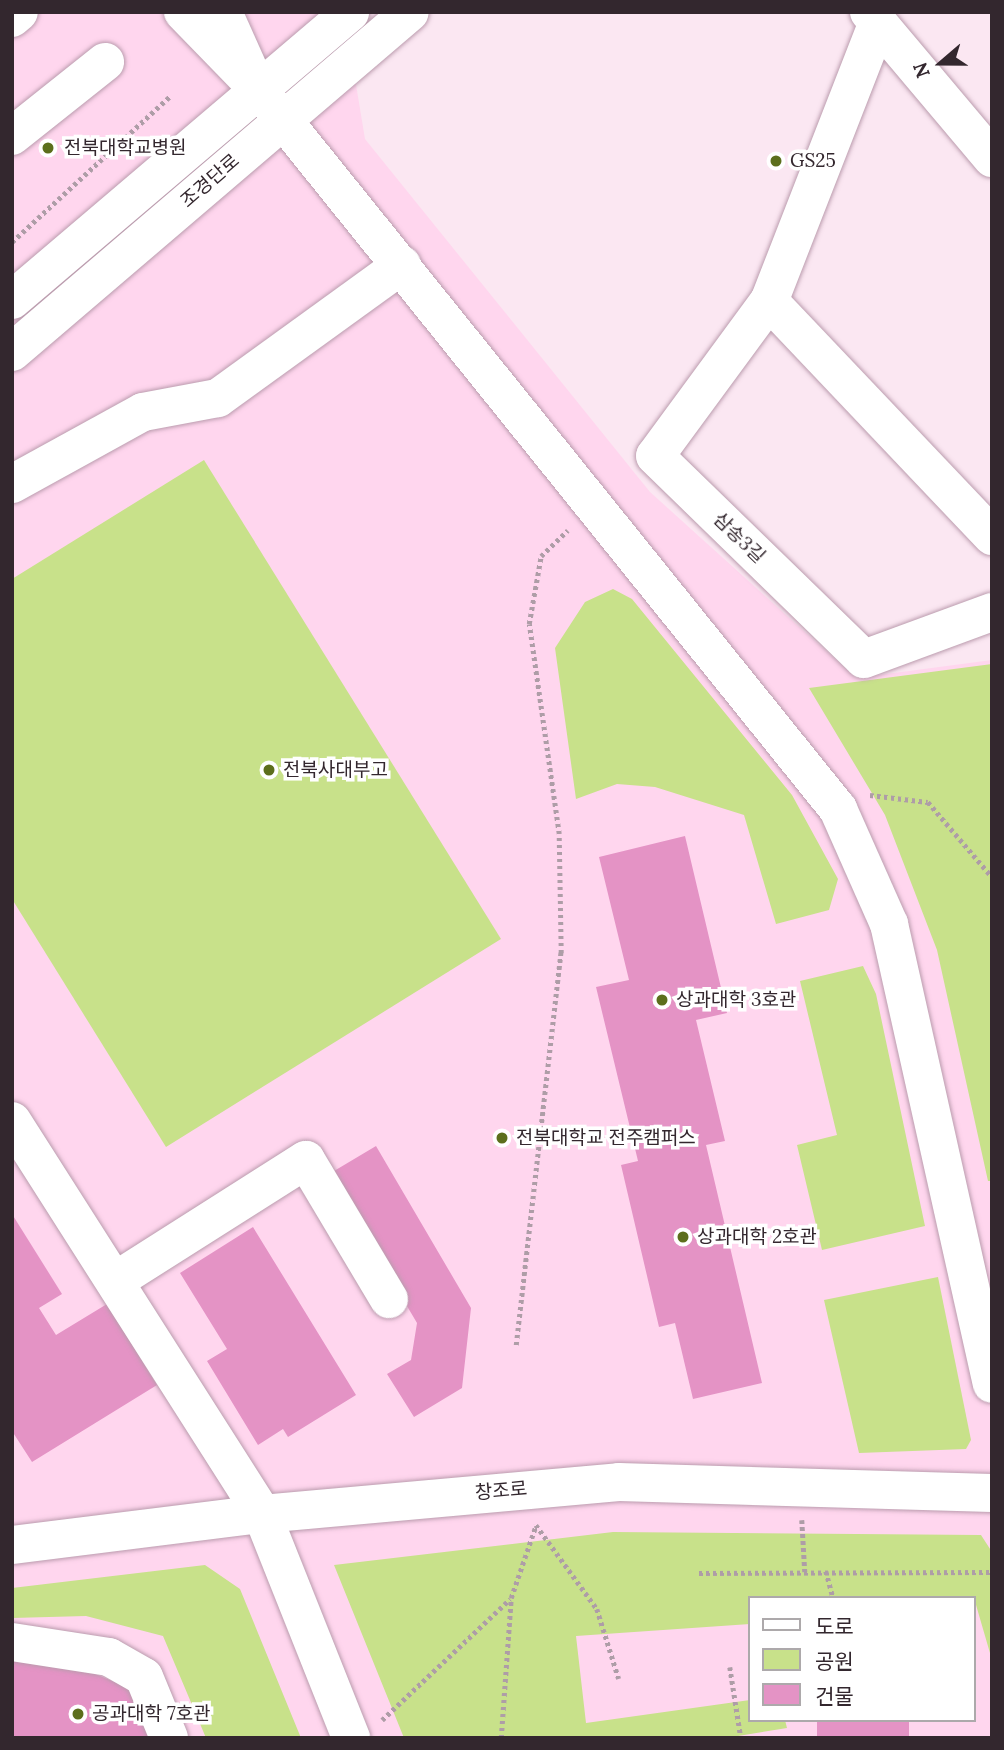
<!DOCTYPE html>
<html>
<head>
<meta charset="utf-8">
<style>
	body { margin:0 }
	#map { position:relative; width:1004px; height:1750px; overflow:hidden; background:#fbe7f2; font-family:Lora,"Noto Sans KR",serif }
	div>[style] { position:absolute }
	.built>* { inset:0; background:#ffd6ee }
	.green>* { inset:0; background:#c8e18a }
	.building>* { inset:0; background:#e493c5; transform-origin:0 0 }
	.path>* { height:4.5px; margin-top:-2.25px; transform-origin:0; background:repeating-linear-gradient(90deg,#ae9da7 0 3.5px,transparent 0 7px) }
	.roads { filter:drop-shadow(0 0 2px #bb9cae) drop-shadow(0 0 2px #bb9cae) }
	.minor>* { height:38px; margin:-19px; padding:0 19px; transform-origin:19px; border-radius:19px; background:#fff }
	.dots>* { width:19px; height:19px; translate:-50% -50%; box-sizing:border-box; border:4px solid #fff; border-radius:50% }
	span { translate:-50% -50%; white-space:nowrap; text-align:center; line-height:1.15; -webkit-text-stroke:7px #fff; paint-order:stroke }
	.poi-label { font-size:19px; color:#33272e }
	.left { translate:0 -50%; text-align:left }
	.street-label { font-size:19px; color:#33272e }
	.frame { position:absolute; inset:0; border:14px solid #33272e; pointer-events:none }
	.legend { position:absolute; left:748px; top:1596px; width:228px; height:126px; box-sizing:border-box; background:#fff; border:2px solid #ada9ab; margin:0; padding:9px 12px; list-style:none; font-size:21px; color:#33272e }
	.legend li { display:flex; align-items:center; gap:14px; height:35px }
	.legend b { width:35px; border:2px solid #ada9ab }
	.north { position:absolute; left:906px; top:28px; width:70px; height:70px; -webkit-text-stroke:5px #fff; paint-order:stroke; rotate:250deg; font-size:19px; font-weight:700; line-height:28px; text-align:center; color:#33272e }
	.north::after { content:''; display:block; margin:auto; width:24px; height:32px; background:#33272e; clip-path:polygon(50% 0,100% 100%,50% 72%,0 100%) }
</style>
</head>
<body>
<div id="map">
	<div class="built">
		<div style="clip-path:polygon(evenodd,12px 12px,344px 12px,365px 139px,650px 492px,856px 678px,992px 660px,992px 1738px,12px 1738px,12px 12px,750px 1598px,974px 1598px,974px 1720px,750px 1720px,750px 1598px)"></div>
	</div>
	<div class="green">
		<div style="clip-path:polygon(204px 460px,501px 939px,166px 1147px,12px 899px,12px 579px)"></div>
		<div style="clip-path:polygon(613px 589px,632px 599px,792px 795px,838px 879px,829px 910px,776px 924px,744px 815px,655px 787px,617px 784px,576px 799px,555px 648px,585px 602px)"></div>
		<div style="clip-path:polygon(992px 664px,992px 1181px,988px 1181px,937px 950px,885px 815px,809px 688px)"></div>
		<div style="clip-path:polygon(863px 966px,876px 994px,925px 1226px,822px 1250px,797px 1145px,837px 1135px,800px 981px)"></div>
		<div style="clip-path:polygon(938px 1277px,971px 1440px,966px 1449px,859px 1453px,824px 1300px)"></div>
		<div style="clip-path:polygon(613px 1532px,981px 1535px,992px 1552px,992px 1660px,974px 1598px,750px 1598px,750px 1624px,576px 1636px,586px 1723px,750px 1700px,750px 1720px,785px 1720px,787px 1728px,726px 1738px,404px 1738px,334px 1565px)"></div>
		<div style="clip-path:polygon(205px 1565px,240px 1589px,301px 1738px,206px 1738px,163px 1636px,86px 1616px,12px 1618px,12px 1588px)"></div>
	</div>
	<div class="building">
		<div style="clip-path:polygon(685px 836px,727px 1013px,696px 1020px,725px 1141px,706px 1145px,762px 1383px,693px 1399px,675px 1323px,659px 1327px,621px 1165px,638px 1161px,596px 987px,629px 980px,599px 857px)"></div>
		<div style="clip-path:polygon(376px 1146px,471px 1308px,462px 1388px,414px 1417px,387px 1374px,411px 1360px,417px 1323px,329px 1174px)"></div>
		<div style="clip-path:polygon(12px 1214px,62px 1294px,39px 1308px,56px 1335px,107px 1304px,157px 1385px,32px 1462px,12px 1431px)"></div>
		<div style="clip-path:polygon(253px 1227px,356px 1395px,288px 1437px,283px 1429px,258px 1445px,207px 1361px,227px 1349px,180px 1273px)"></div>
		<div style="clip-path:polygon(12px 1657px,81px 1668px,134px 1690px,154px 1738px,12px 1738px)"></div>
		<div style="left:817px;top:1720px;width:92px;height:18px"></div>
	</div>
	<div class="path">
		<div style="left:12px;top:242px;width:215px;rotate:-42.7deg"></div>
		<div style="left:870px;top:795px;width:58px;rotate:6.9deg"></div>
		<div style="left:928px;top:802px;width:99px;rotate:49.5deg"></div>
		<div style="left:516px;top:1345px;width:395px;rotate:-83.5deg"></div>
		<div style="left:561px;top:953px;width:119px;rotate:-91deg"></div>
		<div style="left:559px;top:834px;width:212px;rotate:-98.1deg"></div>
		<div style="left:529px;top:624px;width:69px;rotate:-80deg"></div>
		<div style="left:541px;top:556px;width:37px;rotate:-44deg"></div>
		<div style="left:802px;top:1520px;width:52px;rotate:86.7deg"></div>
		<div style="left:536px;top:1525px;width:104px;rotate:54deg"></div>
		<div style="left:597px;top:1609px;width:73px;rotate:72.6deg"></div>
		<div style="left:826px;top:1571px;width:28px;rotate:75deg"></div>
		<div style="left:699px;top:1573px;width:293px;rotate:-0.2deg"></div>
		<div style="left:730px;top:1667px;width:72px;rotate:81.2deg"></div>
		<div style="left:382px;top:1720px;width:176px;rotate:-43.4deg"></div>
		<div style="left:501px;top:1738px;width:140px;rotate:-85.9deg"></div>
		<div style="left:511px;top:1598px;width:77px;rotate:-71.1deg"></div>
	</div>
	<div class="roads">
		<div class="minor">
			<div style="left:183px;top:12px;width:107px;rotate:45.8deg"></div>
			<div style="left:258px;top:89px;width:925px;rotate:51.15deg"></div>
			<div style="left:838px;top:809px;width:126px;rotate:66.1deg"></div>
			<div style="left:889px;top:924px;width:471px;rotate:77.4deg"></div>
			<div style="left:223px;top:12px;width:61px;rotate:65.9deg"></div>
			<div style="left:869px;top:12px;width:191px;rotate:49.9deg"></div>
			<div style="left:12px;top:18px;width:9px;rotate:-41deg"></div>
			<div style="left:878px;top:22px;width:300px;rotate:111.3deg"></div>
			<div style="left:769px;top:301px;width:324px;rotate:46.5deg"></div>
			<div style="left:12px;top:136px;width:119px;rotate:-38.5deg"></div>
			<div style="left:12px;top:300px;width:444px;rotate:-40.4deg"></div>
			<div style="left:769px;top:301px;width:192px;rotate:126.3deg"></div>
			<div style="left:655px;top:456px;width:291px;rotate:44.2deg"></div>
			<div style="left:864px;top:659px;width:136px;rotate:-20.2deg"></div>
			<div style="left:12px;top:352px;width:523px;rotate:-40.51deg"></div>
			<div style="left:12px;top:484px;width:149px;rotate:-28.8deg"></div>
			<div style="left:143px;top:412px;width:76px;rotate:-10.6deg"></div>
			<div style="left:218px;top:398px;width:227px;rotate:-35.9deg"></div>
			<div style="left:12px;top:1121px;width:466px;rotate:57.5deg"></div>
			<div style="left:262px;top:1514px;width:241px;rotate:68.3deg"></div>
			<div style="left:115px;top:1281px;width:226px;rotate:-32.4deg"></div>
			<div style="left:306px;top:1160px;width:162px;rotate:59.2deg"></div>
			<div style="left:12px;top:1545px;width:252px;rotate:-7.1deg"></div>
			<div style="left:262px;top:1514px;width:358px;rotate:-5.1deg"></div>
			<div style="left:619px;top:1482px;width:373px;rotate:1.7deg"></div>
			<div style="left:12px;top:1642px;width:98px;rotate:8.8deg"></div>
			<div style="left:109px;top:1657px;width:40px;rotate:29.7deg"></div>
			<div style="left:144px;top:1677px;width:66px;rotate:67.7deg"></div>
		</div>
	</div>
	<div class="dots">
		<div style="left:48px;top:148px;background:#5c6e1c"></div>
		<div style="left:776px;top:161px;background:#5c6e1c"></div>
		<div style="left:269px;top:770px;background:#5c6e1c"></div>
		<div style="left:662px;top:1000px;background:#5c6e1c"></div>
		<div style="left:502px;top:1138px;background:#5c6e1c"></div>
		<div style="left:683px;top:1237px;background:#5c6e1c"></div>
		<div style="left:78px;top:1714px;background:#5c6e1c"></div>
	</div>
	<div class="poi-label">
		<span class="left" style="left:64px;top:148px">전북대학교병원</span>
		<span class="left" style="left:790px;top:161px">GS25</span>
		<span class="left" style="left:283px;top:770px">전북사대부고</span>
		<span class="left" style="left:676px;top:1000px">상과대학 3호관</span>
		<span class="left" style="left:516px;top:1138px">전북대학교 전주캠퍼스</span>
		<span class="left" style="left:697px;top:1237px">상과대학 2호관</span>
		<span class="left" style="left:92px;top:1714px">공과대학 7호관</span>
	</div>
	<div class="street-label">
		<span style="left:210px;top:181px;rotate:-41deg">조경단로</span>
		<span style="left:739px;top:538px;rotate:44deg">삼송3길</span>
		<span style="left:501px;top:1491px;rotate:-5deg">창조로</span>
	</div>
	<div class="frame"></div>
	<ul class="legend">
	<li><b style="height:9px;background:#fff"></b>도로</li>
	<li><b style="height:19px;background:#c8e18a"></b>공원</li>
	<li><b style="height:19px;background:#e493c5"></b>건물</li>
	</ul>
	<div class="north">N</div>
</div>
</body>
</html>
